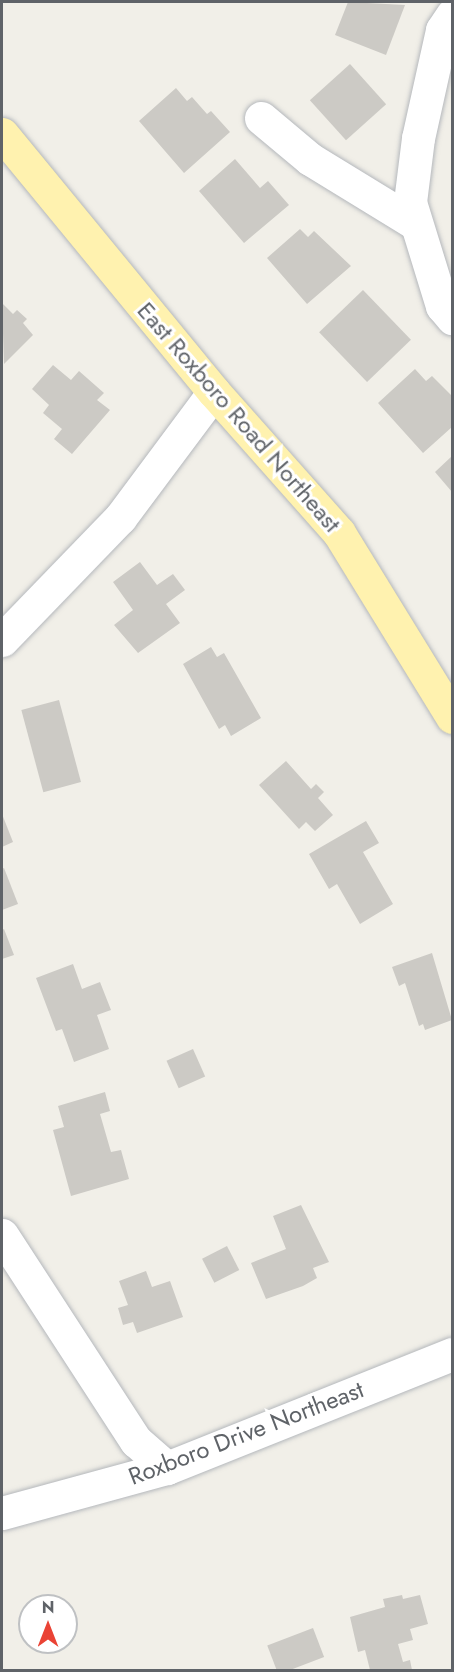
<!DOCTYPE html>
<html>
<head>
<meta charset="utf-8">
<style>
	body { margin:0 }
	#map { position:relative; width:454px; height:1672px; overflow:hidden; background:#f1efe8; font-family:Jost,sans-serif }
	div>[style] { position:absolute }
	.building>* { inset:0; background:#cccac5; transform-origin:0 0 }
	.roads { filter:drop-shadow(0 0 2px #b5b8bc) drop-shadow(0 0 2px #b5b8bc) }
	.minor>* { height:33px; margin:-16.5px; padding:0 16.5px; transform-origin:16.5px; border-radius:16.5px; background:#fff }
	.major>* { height:33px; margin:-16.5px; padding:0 16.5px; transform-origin:16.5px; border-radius:16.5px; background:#fff2af }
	span { translate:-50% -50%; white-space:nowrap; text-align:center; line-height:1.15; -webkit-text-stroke:6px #fff; paint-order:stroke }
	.street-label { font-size:24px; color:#5f6368 }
	.frame { position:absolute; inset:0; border:3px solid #5f6368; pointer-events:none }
	.north { position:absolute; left:18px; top:1594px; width:60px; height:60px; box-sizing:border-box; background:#fff; border:2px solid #bfc1c3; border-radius:50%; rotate:0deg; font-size:16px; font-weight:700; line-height:24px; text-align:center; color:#5f6368 }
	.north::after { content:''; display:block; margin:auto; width:21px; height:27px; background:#ea4335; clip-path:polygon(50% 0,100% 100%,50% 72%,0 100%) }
</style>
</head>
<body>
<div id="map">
	<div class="building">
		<div style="clip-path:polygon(348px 2px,405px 5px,386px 55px,335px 35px)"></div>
		<div style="left:350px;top:64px;width:54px;height:54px;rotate:48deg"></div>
		<div style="clip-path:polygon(176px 88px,187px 101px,192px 97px,207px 114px,211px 111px,230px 132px,184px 173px,139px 121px)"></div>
		<div style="clip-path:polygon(235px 159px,260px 188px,268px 181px,289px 205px,244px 243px,199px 191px)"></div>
		<div style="clip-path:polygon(300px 229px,308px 237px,314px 231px,351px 266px,307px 304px,267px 258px)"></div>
		<div style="left:363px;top:290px;width:69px;height:61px;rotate:46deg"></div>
		<div style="clip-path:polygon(2px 303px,13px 314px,17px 310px,27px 319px,23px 323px,33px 335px,4px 364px)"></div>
		<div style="clip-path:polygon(53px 365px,71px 380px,79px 371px,104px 393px,97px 400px,110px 410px,72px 454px,54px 439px,62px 429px,43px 413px,49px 405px,32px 389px)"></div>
		<div style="clip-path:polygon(415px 369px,426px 381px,432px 376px,452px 396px,452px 427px,423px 453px,378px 403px)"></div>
		<div style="clip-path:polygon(452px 456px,452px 492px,435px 472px)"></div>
		<div style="clip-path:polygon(140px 562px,157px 585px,173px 574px,185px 590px,166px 604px,180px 623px,138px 653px,114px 625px,133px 610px,113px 582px)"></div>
		<div style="clip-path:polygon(211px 647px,217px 657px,224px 653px,261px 718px,231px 736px,225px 725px,219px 729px,183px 664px)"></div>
		<div style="left:59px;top:700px;width:85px;height:39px;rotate:75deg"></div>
		<div style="clip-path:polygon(286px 761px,311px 789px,316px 784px,324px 792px,318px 798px,333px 815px,315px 831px,306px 822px,299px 829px,259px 785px)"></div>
		<div style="clip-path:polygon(2px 814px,13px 842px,2px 847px)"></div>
		<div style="clip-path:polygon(366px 821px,379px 843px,363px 852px,393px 904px,360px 924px,337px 884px,329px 889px,309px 854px)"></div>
		<div style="clip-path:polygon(4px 868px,18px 904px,2px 910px,2px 869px)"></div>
		<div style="clip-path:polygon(4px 929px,14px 955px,2px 959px,2px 930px)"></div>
		<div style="clip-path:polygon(432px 953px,452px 1020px,425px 1030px,423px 1024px,419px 1026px,405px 983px,399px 986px,392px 967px)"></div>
		<div style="clip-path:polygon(73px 964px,82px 989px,100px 982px,111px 1010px,97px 1015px,109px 1049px,74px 1062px,62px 1029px,56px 1031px,36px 978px)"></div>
		<div style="left:193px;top:1049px;width:30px;height:29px;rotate:66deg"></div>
		<div style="clip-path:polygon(105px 1092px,110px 1111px,100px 1114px,111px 1152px,121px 1150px,129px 1179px,71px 1196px,53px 1130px,64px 1127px,58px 1106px)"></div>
		<div style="clip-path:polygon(301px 1205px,329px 1262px,313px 1268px,317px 1278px,303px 1286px,266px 1299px,251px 1263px,286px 1249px,273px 1216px)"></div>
		<div style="left:227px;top:1246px;width:27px;height:28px;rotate:63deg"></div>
		<div style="clip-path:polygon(146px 1271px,152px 1287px,170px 1281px,183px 1317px,137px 1333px,133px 1322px,123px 1325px,118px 1308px,128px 1305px,119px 1281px)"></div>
		<div style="clip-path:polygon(402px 1595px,403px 1599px,420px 1595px,428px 1624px,410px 1629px,413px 1640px,398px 1644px,403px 1662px,410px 1660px,412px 1670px,370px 1670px,365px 1650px,358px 1652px,350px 1617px,385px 1607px,383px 1599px)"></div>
		<div style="left:313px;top:1628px;width:31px;height:49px;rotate:69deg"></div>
	</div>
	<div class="roads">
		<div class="minor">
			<div style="left:452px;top:15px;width:18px;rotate:124deg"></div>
			<div style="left:442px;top:30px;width:111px;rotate:102.5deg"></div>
			<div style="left:418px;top:138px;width:64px;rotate:97.1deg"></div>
			<div style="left:410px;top:202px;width:109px;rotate:72.9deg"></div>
			<div style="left:442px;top:306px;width:16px;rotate:50deg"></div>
			<div style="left:261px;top:118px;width:64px;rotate:39.9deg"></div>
			<div style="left:310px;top:159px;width:124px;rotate:31.5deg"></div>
			<div style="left:2px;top:640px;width:170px;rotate:-46deg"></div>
			<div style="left:120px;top:518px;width:157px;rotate:-53.3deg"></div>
			<div style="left:2px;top:1235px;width:246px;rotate:57deg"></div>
			<div style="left:136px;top:1441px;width:41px;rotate:41.1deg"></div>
			<div style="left:2px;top:1513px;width:171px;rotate:-15.3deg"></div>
			<div style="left:167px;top:1468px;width:307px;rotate:-21.8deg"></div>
		</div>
		<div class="major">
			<div style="left:2px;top:134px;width:334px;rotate:50.6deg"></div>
			<div style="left:214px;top:392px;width:188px;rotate:48.4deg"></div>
			<div style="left:339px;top:533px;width:216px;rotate:58.4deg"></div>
		</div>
	</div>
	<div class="street-label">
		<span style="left:239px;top:417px;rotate:49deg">East Roxboro Road Northeast</span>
		<span style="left:246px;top:1433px;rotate:-21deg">Roxboro Drive Northeast</span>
	</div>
	<div class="frame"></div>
	<div class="north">N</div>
</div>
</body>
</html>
